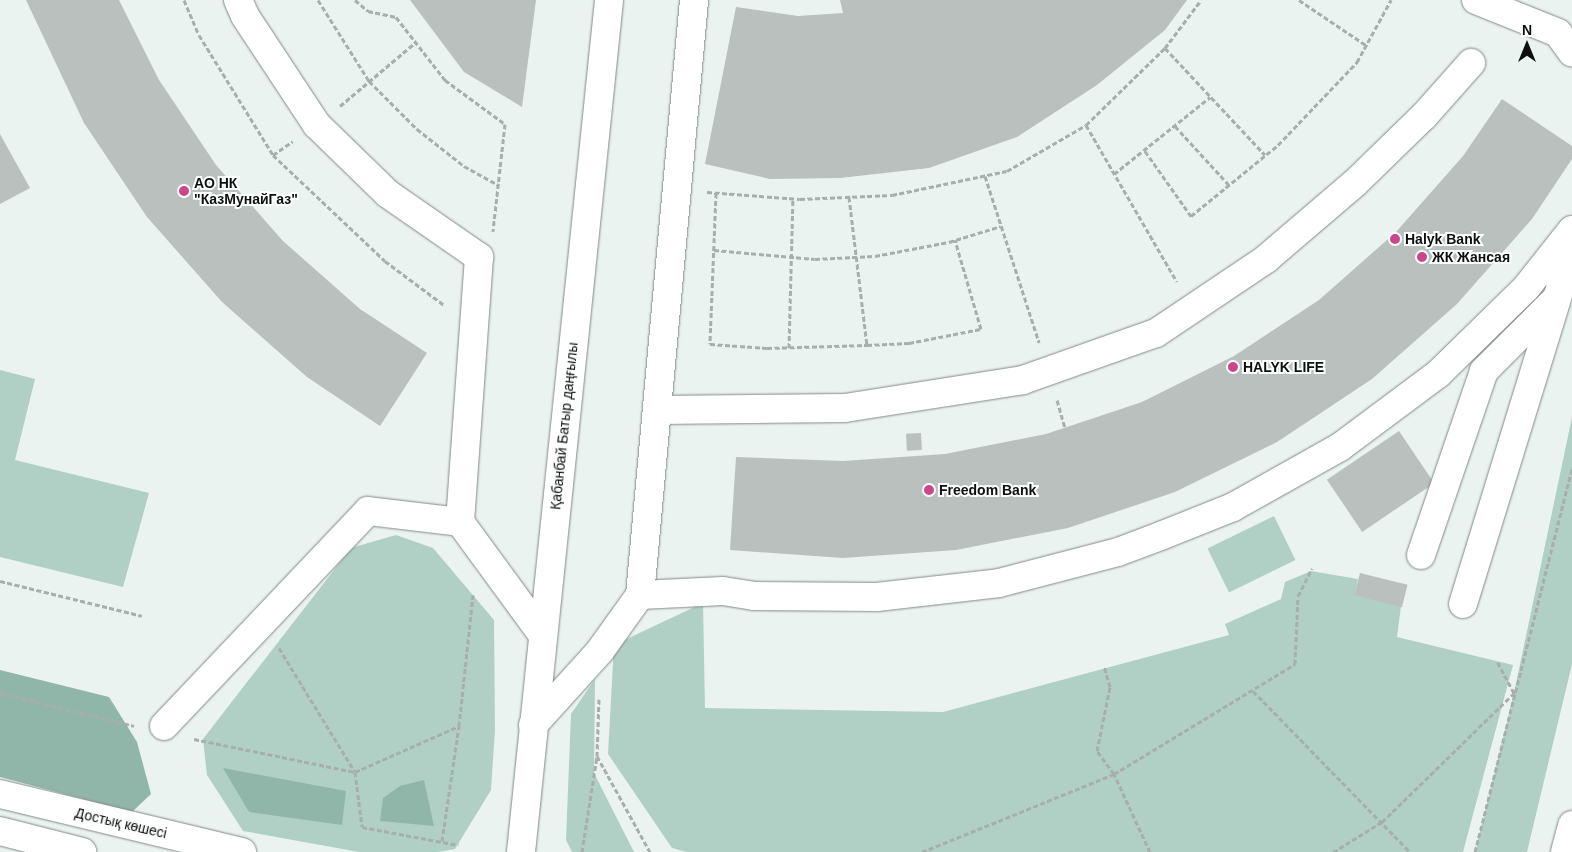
<!DOCTYPE html>
<html>
<head>
<meta charset="utf-8">
<style>
	body { margin:0 }
	#map { position:relative; width:1572px; height:852px; overflow:hidden; background:#ebf3f0; font-family:Helvetica,sans-serif }
	div>[style] { position:absolute }
	.green>* { inset:0; background:#b0d0c5; transform-origin:0 0 }
	.forest>* { inset:0; background:#90b6a9 }
	.building>* { inset:0; background:#b9c0bd; transform-origin:0 0 }
	.path>* { height:3px; margin-top:-1.5px; transform-origin:0; background:repeating-linear-gradient(90deg,#a7aeab 0 5px,transparent 0 7.5px) }
	.roads { filter:drop-shadow(0 0 1px #828986) drop-shadow(0 0 1px #828986) }
	.minor>* { height:28px; margin:-14px; padding:0 14px; transform-origin:14px; border-radius:14px; background:#fff }
	.major>* { height:28px; margin:-14px; padding:0 14px; transform-origin:14px; border-radius:14px; background:#fff }
	.dots>* { width:14px; height:14px; translate:-50% -50%; box-sizing:border-box; border:2px solid #fcfffe; border-radius:50% }
	span { translate:-50% -50%; white-space:nowrap; text-align:center; line-height:1.15; -webkit-text-stroke:4px #fcfffe; paint-order:stroke }
	.poi-label { font-size:14px; color:#0d100f; font-weight:700 }
	.left { translate:0 -50%; text-align:left }
	.street-label { font-size:14px; color:#0d100f }
	.north { position:absolute; left:1502px; top:20px; width:50px; height:50px; -webkit-text-stroke:4px #fcfffe; paint-order:stroke; rotate:0deg; font-size:14px; font-weight:700; line-height:20px; text-align:center; color:#0d100f }
	.north::after { content:''; display:block; margin:auto; width:18px; height:22px; background:#0d100f; clip-path:polygon(50% 0,100% 100%,50% 72%,0 100%) }
</style>
</head>
<body>
<div id="map">
	<div class="green">
		<div style="clip-path:polygon(0 370px,35px 379px,15px 460px,149px 493px,123px 587px,0 557px)"></div>
		<div style="clip-path:polygon(1572px 417px,1572px 664px,1527px 852px,1475px 852px,1514px 693px)"></div>
		<div style="left:1274px;top:516px;width:49px;height:74px;rotate:64deg"></div>
		<div style="clip-path:polygon(396px 535px,433px 548px,494px 620px,495px 730px,491px 790px,455px 849px,438px 852px,359px 852px,243px 831px,207px 775px,203px 739px,351px 548px)"></div>
		<div style="clip-path:polygon(1311px 571px,1358px 579px,1355px 595px,1401px 606px,1397px 637px,1513px 665px,1463px 852px,686px 852px,672px 848px,608px 754px,614px 645px,703px 603px,705px 708px,943px 712px,1229px 635px,1225px 624px,1281px 599px,1285px 582px)"></div>
		<div style="clip-path:polygon(595px 679px,594px 773px,634px 852px,572px 852px,566px 840px,571px 714px)"></div>
	</div>
	<div class="forest">
		<div style="clip-path:polygon(0 670px,109px 697px,137px 742px,151px 794px,132px 812px,0 777px)"></div>
		<div style="clip-path:polygon(223px 768px,346px 791px,342px 825px,249px 812px)"></div>
		<div style="clip-path:polygon(424px 780px,434px 826px,380px 821px,383px 798px,400px 786px)"></div>
	</div>
	<div class="building">
		<div style="clip-path:polygon(26px 0,119px 0,159px 80px,216px 165px,283px 241px,360px 309px,427px 353px,380px 426px,307px 377px,222px 302px,147px 217px,84px 123px)"></div>
		<div style="clip-path:polygon(410px 0,536px 0,522px 107px,464px 72px)"></div>
		<div style="clip-path:polygon(840px 0,1187px 0,1165px 30px,1097px 85px,1017px 137px,929px 168px,840px 178px,770px 179px,705px 164px,736px 7px,798px 16px,843px 13px)"></div>
		<div style="clip-path:polygon(1502px 99px,1572px 146px,1572px 159px,1532px 219px,1457px 304px,1372px 379px,1277px 442px,1175px 492px,1068px 528px,956px 550px,843px 558px,730px 550px,736px 457px,843px 461px,945px 454px,1046px 434px,1142px 402px,1234px 356px,1319px 300px,1396px 232px,1463px 156px)"></div>
		<div style="clip-path:polygon(0 134px,30px 188px,0 204px)"></div>
		<div style="left:1399px;top:431px;width:63px;height:87px;rotate:56deg"></div>
		<div style="left:921px;top:433px;width:17px;height:15px;rotate:87deg"></div>
		<div style="left:1360px;top:573px;width:49px;height:23px;rotate:14deg"></div>
	</div>
	<div class="path">
		<div style="left:184px;top:0;width:38px;rotate:67deg"></div>
		<div style="left:199px;top:35px;width:141px;rotate:58.3deg"></div>
		<div style="left:273px;top:155px;width:154px;rotate:43.4deg"></div>
		<div style="left:385px;top:261px;width:74px;rotate:36.7deg"></div>
		<div style="left:318px;top:0;width:96px;rotate:57.8deg"></div>
		<div style="left:369px;top:81px;width:68px;rotate:45deg"></div>
		<div style="left:417px;top:129px;width:60px;rotate:38.2deg"></div>
		<div style="left:464px;top:166px;width:39px;rotate:29deg"></div>
		<div style="left:355px;top:0;width:17px;rotate:40deg"></div>
		<div style="left:368px;top:11px;width:29px;rotate:12deg"></div>
		<div style="left:396px;top:17px;width:80px;rotate:52.1deg"></div>
		<div style="left:445px;top:80px;width:74px;rotate:36.3deg"></div>
		<div style="left:505px;top:124px;width:108px;rotate:96.4deg"></div>
		<div style="left:1299px;top:0;width:81px;rotate:33.9deg"></div>
		<div style="left:1165px;top:48px;width:146px;rotate:46.9deg"></div>
		<div style="left:340px;top:106px;width:99px;rotate:-40.1deg"></div>
		<div style="left:1086px;top:125px;width:181px;rotate:59.9deg"></div>
		<div style="left:1175px;top:126px;width:80px;rotate:47.5deg"></div>
		<div style="left:1145px;top:151px;width:80px;rotate:54.7deg"></div>
		<div style="left:1191px;top:216px;width:112px;rotate:-39.2deg"></div>
		<div style="left:1278px;top:145px;width:115px;rotate:-46.4deg"></div>
		<div style="left:1357px;top:62px;width:71px;rotate:-61.3deg"></div>
		<div style="left:273px;top:155px;width:24px;rotate:-35deg"></div>
		<div style="left:1114px;top:174px;width:123px;rotate:-38.7deg"></div>
		<div style="left:985px;top:176px;width:175px;rotate:72deg"></div>
		<div style="left:707px;top:192px;width:93px;rotate:4.3deg"></div>
		<div style="left:800px;top:199px;width:92px;rotate:-2.5deg"></div>
		<div style="left:892px;top:195px;width:117px;rotate:-11.8deg"></div>
		<div style="left:1007px;top:171px;width:91px;rotate:-30.2deg"></div>
		<div style="left:1086px;top:125px;width:110px;rotate:-44.3deg"></div>
		<div style="left:1165px;top:48px;width:60px;rotate:-53.1deg"></div>
		<div style="left:716px;top:193px;width:151px;rotate:92.3deg"></div>
		<div style="left:710px;top:344px;width:57px;rotate:4deg"></div>
		<div style="left:767px;top:348px;width:100px;rotate:-1.7deg"></div>
		<div style="left:867px;top:345px;width:42px;rotate:-2.7deg"></div>
		<div style="left:909px;top:343px;width:73px;rotate:-11deg"></div>
		<div style="left:981px;top:329px;width:93px;rotate:-106.3deg"></div>
		<div style="left:849px;top:197px;width:149px;rotate:83.1deg"></div>
		<div style="left:714px;top:250px;width:101px;rotate:5.1deg"></div>
		<div style="left:815px;top:259px;width:60px;rotate:-2.9deg"></div>
		<div style="left:875px;top:256px;width:75px;rotate:-10.7deg"></div>
		<div style="left:949px;top:242px;width:54px;rotate:-17.1deg"></div>
		<div style="left:789px;top:348px;width:149px;rotate:-88.5deg"></div>
		<div style="left:1057px;top:400px;width:29px;rotate:74deg"></div>
		<div style="left:0;top:581px;width:146px;rotate:13.8deg"></div>
		<div style="left:279px;top:648px;width:145px;rotate:58.5deg"></div>
		<div style="left:355px;top:772px;width:114px;rotate:-23.9deg"></div>
		<div style="left:459px;top:726px;width:132px;rotate:-83.9deg"></div>
		<div style="left:1253px;top:691px;width:225px;rotate:45.7deg"></div>
		<div style="left:0;top:693px;width:138px;rotate:13.8deg"></div>
		<div style="left:599px;top:699px;width:57px;rotate:92deg"></div>
		<div style="left:597px;top:756px;width:110px;rotate:61.1deg"></div>
		<div style="left:194px;top:739px;width:164px;rotate:11.6deg"></div>
		<div style="left:355px;top:772px;width:55px;rotate:82.7deg"></div>
		<div style="left:362px;top:827px;width:98px;rotate:10.6deg"></div>
		<div style="left:442px;top:841px;width:116px;rotate:-81.6deg"></div>
		<div style="left:582px;top:852px;width:97px;rotate:-81.1deg"></div>
		<div style="left:922px;top:852px;width:207px;rotate:-22.1deg"></div>
		<div style="left:1114px;top:774px;width:29px;rotate:-126deg"></div>
		<div style="left:1097px;top:751px;width:65px;rotate:-78.5deg"></div>
		<div style="left:1110px;top:687px;width:22px;rotate:-106deg"></div>
		<div style="left:1150px;top:852px;width:86px;rotate:-114.8deg"></div>
		<div style="left:1114px;top:774px;width:212px;rotate:-31.3deg"></div>
		<div style="left:1295px;top:664px;width:68px;rotate:-87.5deg"></div>
		<div style="left:1298px;top:596px;width:31px;rotate:-63deg"></div>
		<div style="left:1333px;top:852px;width:57px;rotate:-31.5deg"></div>
		<div style="left:1382px;top:822px;width:185px;rotate:-44.3deg"></div>
		<div style="left:1514px;top:693px;width:36px;rotate:-118deg"></div>
		<div style="left:1475px;top:852px;width:395px;rotate:-75.8deg"></div>
	</div>
	<div class="roads">
		<div class="minor">
			<div style="left:238px;top:0;width:17px;rotate:66deg"></div>
			<div style="left:245px;top:16px;width:131px;rotate:56.6deg"></div>
			<div style="left:317px;top:125px;width:99px;rotate:44.2deg"></div>
			<div style="left:388px;top:194px;width:111px;rotate:34.7deg"></div>
			<div style="left:479px;top:257px;width:266px;rotate:94.1deg"></div>
			<div style="left:460px;top:522px;width:139px;rotate:53.8deg"></div>
			<div style="left:1476px;top:0;width:88px;rotate:21.9deg"></div>
			<div style="left:1558px;top:33px;width:24px;rotate:54deg"></div>
			<div style="left:657px;top:410px;width:188px;rotate:-0.6deg"></div>
			<div style="left:845px;top:408px;width:180px;rotate:-8.9deg"></div>
			<div style="left:1023px;top:380px;width:141px;rotate:-19.5deg"></div>
			<div style="left:1156px;top:333px;width:133px;rotate:-33.9deg"></div>
			<div style="left:1266px;top:259px;width:117px;rotate:-40.5deg"></div>
			<div style="left:1355px;top:183px;width:96px;rotate:-44.2deg"></div>
			<div style="left:1424px;top:116px;width:71px;rotate:-48.4deg"></div>
			<div style="left:1421px;top:555px;width:194px;rotate:-71.1deg"></div>
			<div style="left:1484px;top:371px;width:99px;rotate:-45deg"></div>
			<div style="left:640px;top:595px;width:83px;rotate:-2.8deg"></div>
			<div style="left:723px;top:591px;width:31px;rotate:9deg"></div>
			<div style="left:754px;top:596px;width:123px;rotate:0.5deg"></div>
			<div style="left:877px;top:597px;width:123px;rotate:-6.5deg"></div>
			<div style="left:999px;top:583px;width:123px;rotate:-14.6deg"></div>
			<div style="left:1118px;top:552px;width:48px;rotate:-20.7deg"></div>
			<div style="left:1163px;top:535px;width:75px;rotate:-21.8deg"></div>
			<div style="left:1233px;top:507px;width:123px;rotate:-29.3deg"></div>
			<div style="left:1340px;top:447px;width:122px;rotate:-36.7deg"></div>
			<div style="left:1438px;top:374px;width:123px;rotate:-44.3deg"></div>
			<div style="left:1526px;top:288px;width:74px;rotate:-51.6deg"></div>
			<div style="left:1463px;top:604px;width:371px;rotate:-72.9deg"></div>
			<div style="left:533px;top:725px;width:100px;rotate:-47.8deg"></div>
			<div style="left:600px;top:651px;width:69px;rotate:-54.5deg"></div>
			<div style="left:640px;top:595px;width:597px;rotate:-84.81deg"></div>
			<div style="left:164px;top:726px;width:296px;rotate:-46.5deg"></div>
			<div style="left:368px;top:511px;width:93px;rotate:6.8deg"></div>
			<div style="left:0;top:794px;width:249px;rotate:13.5deg"></div>
			<div style="left:0;top:831px;width:85px;rotate:14.4deg"></div>
			<div style="left:1565px;top:852px;width:28px;rotate:-75deg"></div>
		</div>
		<div class="major">
			<div style="left:521px;top:852px;width:857px;rotate:-84.1deg"></div>
		</div>
	</div>
	<div class="dots">
		<div style="left:184px;top:191px;background:#cb478a"></div>
		<div style="left:1395px;top:239px;background:#cb478a"></div>
		<div style="left:1422px;top:257px;background:#cb478a"></div>
		<div style="left:1233px;top:367px;background:#cb478a"></div>
		<div style="left:929px;top:490px;background:#cb478a"></div>
	</div>
	<div class="poi-label">
		<span class="left" style="left:194px;top:191px">АО НК<br>"КазМунайГаз"</span>
		<span class="left" style="left:1405px;top:239px">Halyk Bank</span>
		<span class="left" style="left:1432px;top:257px">ЖК Жансая</span>
		<span class="left" style="left:1243px;top:367px">HALYK LIFE</span>
		<span class="left" style="left:939px;top:490px">Freedom Bank</span>
	</div>
	<div class="street-label">
		<span style="left:564px;top:426px;rotate:-84deg">Қабанбай Батыр даңғылы</span>
		<span style="left:121px;top:823px;rotate:13deg">Достық көшесі</span>
	</div>
	<div class="north">N</div>
</div>
</body>
</html>
